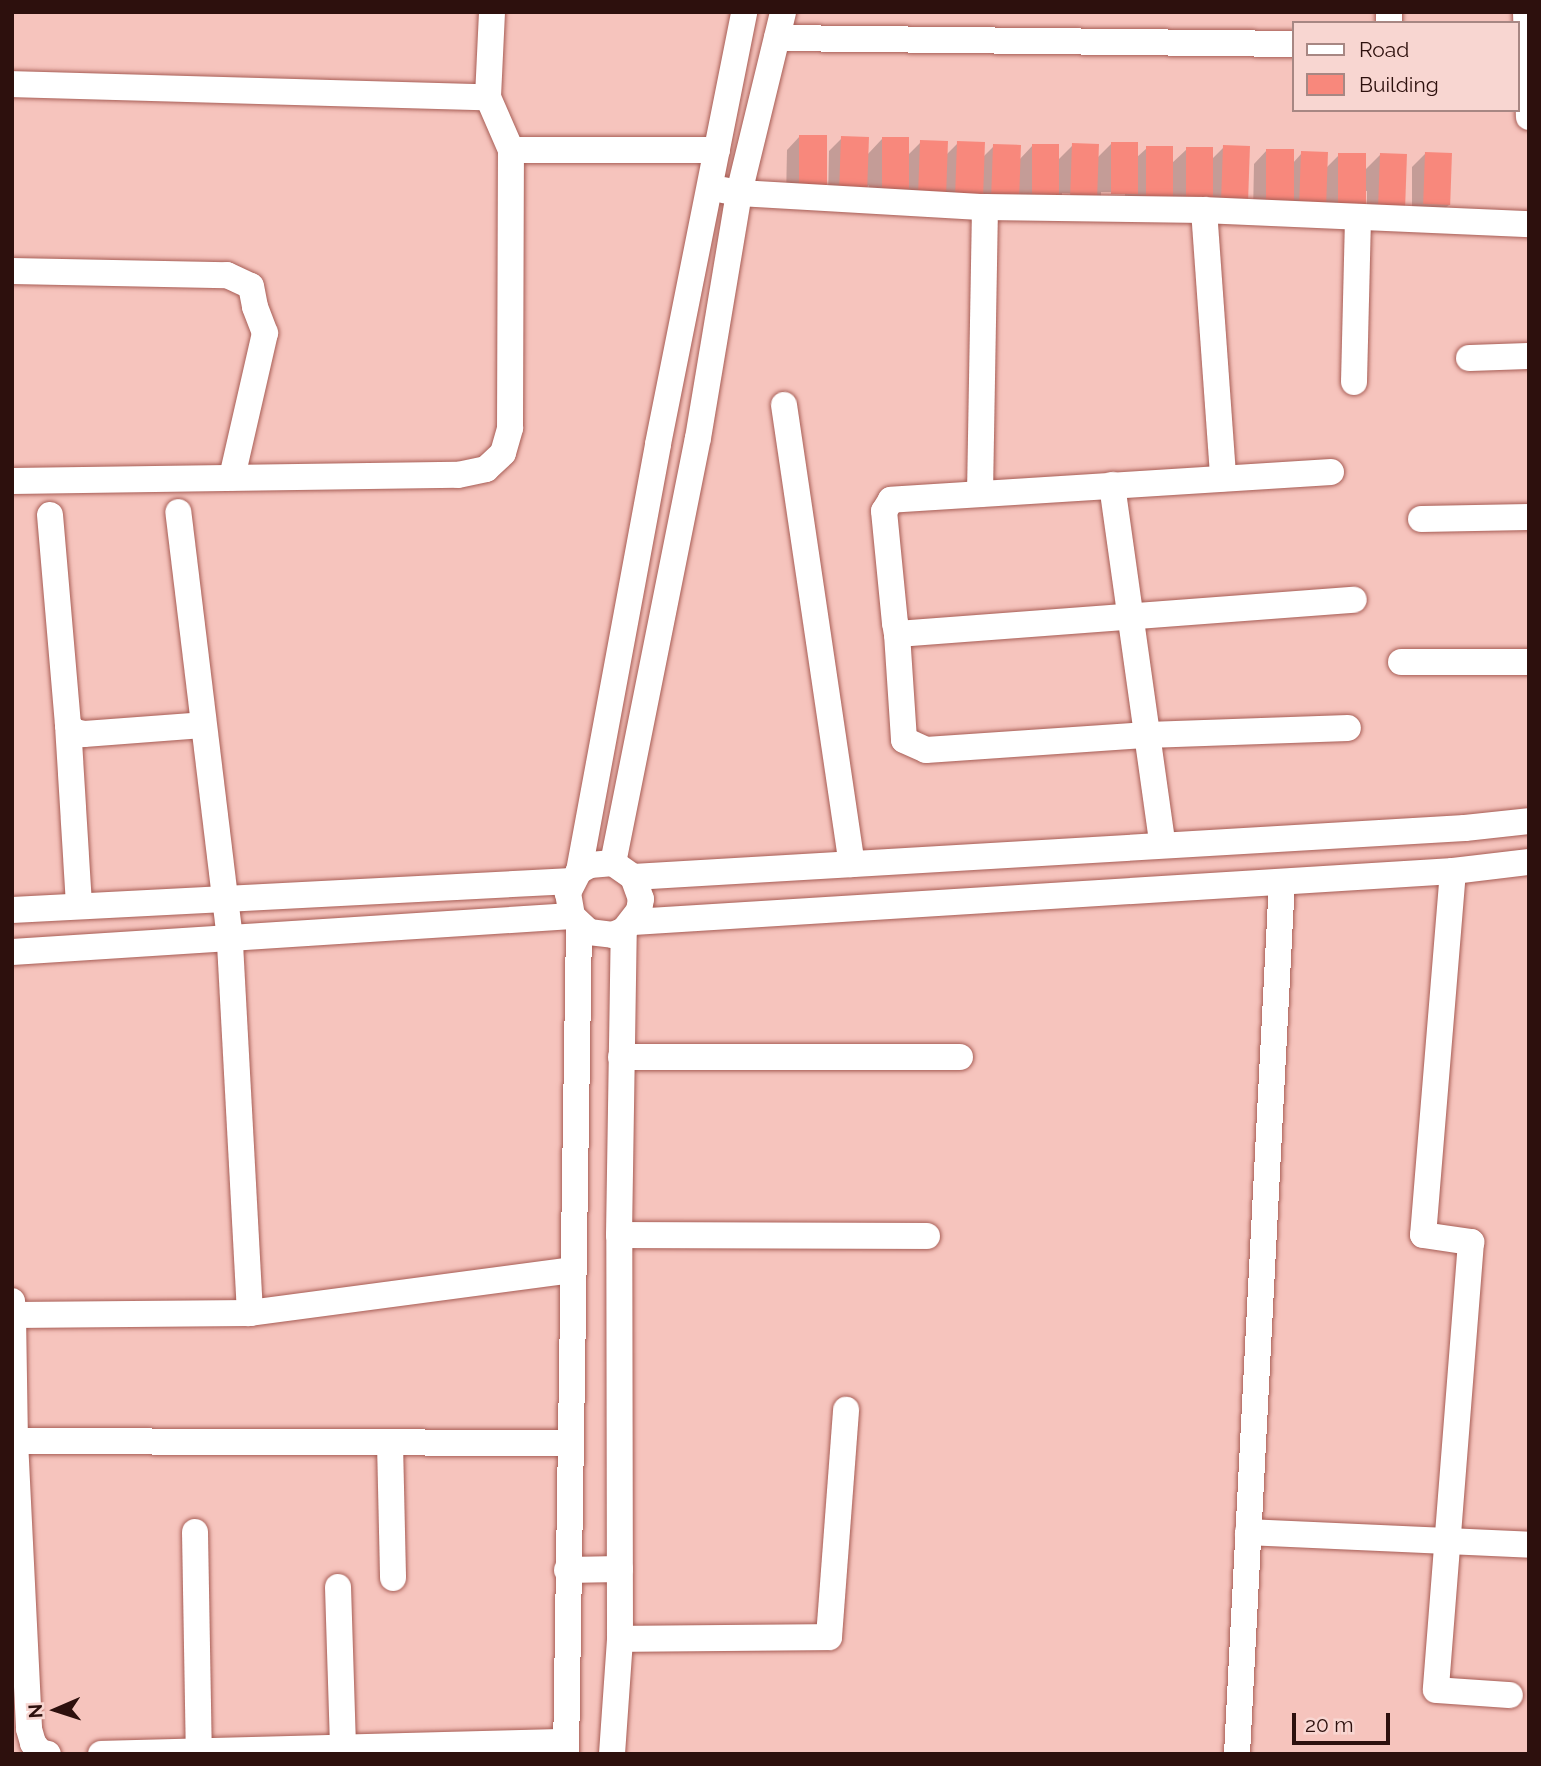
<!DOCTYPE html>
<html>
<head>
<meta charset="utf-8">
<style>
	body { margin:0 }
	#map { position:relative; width:1541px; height:1766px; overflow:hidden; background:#f6c4bd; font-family:Raleway,sans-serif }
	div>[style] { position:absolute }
	.shadow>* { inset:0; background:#0003 }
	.building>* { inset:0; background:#f8887c; transform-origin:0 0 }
	.roads { filter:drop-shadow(0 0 2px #a75d55) drop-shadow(0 0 2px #a75d55) }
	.street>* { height:26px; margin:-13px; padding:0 13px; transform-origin:13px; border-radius:13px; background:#fff }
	span { translate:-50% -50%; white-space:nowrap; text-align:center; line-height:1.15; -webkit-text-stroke:5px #f8d6d1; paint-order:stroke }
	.frame { position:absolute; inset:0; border:14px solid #2d100d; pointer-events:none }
	.legend { position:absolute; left:1292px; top:21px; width:228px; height:91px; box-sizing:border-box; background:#f8d6d1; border:2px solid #a78783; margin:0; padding:9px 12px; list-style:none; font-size:21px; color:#2d100d }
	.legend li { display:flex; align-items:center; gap:14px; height:35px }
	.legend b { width:35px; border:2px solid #a78783 }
	.north { position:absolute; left:21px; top:1675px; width:70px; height:70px; -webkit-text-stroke:5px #f8d6d1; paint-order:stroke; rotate:267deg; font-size:19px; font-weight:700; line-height:28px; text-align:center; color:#2d100d }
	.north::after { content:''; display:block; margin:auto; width:24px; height:32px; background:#2d100d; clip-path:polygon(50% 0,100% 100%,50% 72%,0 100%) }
	.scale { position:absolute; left:1292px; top:1713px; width:98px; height:32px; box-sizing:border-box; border:4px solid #2d100d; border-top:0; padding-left:9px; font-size:21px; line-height:24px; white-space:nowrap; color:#2d100d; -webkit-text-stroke:5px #f8d6d1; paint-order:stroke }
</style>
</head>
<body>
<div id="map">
	<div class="shadow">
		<div style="clip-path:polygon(800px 136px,824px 187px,786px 199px,787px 150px)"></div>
		<div style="clip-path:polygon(evenodd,842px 138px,867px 155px,882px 139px,907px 156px,921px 142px,946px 155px,958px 143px,983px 157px,994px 146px,1019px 160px,1033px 145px,1057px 161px,1073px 145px,1097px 158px,1112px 143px,1136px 158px,1147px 148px,1171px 164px,1187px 149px,1211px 160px,1224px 147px,1248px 198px,1235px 211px,1172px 212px,1173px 196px,1157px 211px,1059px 208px,1059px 193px,1043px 209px,868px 201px,869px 185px,853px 201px,828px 201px,829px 151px,842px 138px,1101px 192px,1125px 192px,1125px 196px,1101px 196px,1101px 192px,842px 138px,1062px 193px,1086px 194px,1062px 197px,1062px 193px)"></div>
		<div style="clip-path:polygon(1267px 150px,1292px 164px,1302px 153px,1327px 167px,1339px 155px,1364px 171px,1380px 155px,1405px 206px,1367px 218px,1367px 191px,1364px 191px,1363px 205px,1253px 213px,1254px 164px)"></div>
		<div style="clip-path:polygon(1425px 154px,1450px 204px,1436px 217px,1412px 216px,1412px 167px)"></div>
	</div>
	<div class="building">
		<div style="left:799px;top:135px;width:28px;height:52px"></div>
		<div style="left:841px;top:136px;width:28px;height:52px;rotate:2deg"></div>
		<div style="left:882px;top:137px;width:27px;height:52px"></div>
		<div style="left:920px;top:140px;width:28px;height:52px;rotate:2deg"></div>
		<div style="left:957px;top:141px;width:28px;height:53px;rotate:2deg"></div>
		<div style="left:1111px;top:142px;width:27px;height:52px"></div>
		<div style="left:1072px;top:143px;width:27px;height:52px;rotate:2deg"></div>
		<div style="left:993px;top:144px;width:28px;height:52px;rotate:2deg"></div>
		<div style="left:1032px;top:144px;width:27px;height:52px"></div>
		<div style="left:1223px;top:145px;width:27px;height:53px;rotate:2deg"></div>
		<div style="left:1146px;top:146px;width:27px;height:52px"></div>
		<div style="left:1186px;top:147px;width:27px;height:52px"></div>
		<div style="left:1266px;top:149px;width:28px;height:52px"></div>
		<div style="left:1301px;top:151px;width:27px;height:52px;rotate:2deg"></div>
		<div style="left:1425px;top:152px;width:27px;height:52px;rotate:2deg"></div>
		<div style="left:1338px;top:153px;width:28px;height:53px"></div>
		<div style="left:1380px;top:153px;width:27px;height:53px;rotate:2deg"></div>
	</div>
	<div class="roads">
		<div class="street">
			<div style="left:1389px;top:12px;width:11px;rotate:90deg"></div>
			<div style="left:1526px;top:12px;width:105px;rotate:88.4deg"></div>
			<div style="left:777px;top:38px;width:517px;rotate:0.66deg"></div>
			<div style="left:12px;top:84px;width:476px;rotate:1.6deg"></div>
			<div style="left:511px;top:150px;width:206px"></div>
			<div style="left:723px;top:190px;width:16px;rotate:11deg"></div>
			<div style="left:739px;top:193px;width:246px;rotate:3.3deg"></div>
			<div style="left:985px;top:207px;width:219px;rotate:0.8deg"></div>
			<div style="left:1204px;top:210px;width:325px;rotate:2.5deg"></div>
			<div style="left:1204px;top:210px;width:269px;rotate:85.9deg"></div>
			<div style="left:12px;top:271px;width:215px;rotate:1.1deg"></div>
			<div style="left:227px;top:275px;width:26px;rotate:25deg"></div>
			<div style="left:251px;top:286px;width:21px;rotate:79deg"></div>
			<div style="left:255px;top:307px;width:28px;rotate:69deg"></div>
			<div style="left:265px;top:333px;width:148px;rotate:102.9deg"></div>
			<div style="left:1469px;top:358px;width:60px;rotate:-1.9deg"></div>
			<div style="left:1354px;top:382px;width:163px;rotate:-88.6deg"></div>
			<div style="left:784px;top:405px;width:464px;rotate:81.6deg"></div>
			<div style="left:1331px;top:472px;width:441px;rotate:176.4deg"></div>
			<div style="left:891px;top:500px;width:13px;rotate:122deg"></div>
			<div style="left:884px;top:511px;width:113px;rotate:84.4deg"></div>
			<div style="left:895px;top:623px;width:11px;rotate:80deg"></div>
			<div style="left:897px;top:634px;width:458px;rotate:-4.3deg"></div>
			<div style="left:12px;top:481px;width:446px;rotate:-0.8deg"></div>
			<div style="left:458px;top:475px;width:29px;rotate:-12deg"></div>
			<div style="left:486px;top:469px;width:23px;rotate:-43deg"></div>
			<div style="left:503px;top:453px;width:26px;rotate:-74deg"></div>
			<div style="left:510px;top:428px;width:278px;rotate:-89.8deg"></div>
			<div style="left:511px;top:150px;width:58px;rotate:-113.5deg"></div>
			<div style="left:488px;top:97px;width:85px;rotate:-87.3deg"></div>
			<div style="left:1112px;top:485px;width:361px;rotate:82deg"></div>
			<div style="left:980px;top:494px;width:287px;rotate:-89deg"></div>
			<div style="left:50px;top:515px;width:211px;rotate:85.1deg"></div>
			<div style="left:68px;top:725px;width:10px;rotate:45deg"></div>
			<div style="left:75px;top:732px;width:9px;rotate:13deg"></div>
			<div style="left:84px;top:734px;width:119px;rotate:-4.3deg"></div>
			<div style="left:1421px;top:519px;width:108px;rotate:-1.1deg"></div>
			<div style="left:897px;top:634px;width:106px;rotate:86.2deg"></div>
			<div style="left:904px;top:740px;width:24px;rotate:24deg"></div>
			<div style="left:926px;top:750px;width:222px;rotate:-3.9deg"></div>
			<div style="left:1147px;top:735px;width:201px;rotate:-2deg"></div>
			<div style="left:1401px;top:662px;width:128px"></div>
			<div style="left:68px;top:725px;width:181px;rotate:86.5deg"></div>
			<div style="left:613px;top:863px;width:433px;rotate:-78.7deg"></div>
			<div style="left:698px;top:438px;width:248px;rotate:-80.5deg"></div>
			<div style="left:739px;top:193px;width:186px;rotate:-76.3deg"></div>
			<div style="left:579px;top:871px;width:434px;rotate:-79.5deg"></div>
			<div style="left:658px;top:444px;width:440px;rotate:-78.7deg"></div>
			<div style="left:1453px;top:871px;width:365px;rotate:94.7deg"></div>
			<div style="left:1423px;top:1235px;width:49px;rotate:8.3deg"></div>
			<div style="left:1471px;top:1242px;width:449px;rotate:94.5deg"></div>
			<div style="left:1436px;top:1690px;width:74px;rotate:3.9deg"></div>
			<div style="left:633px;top:877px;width:833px;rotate:-3.37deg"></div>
			<div style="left:1465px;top:828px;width:64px;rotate:-6.2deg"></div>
			<div style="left:12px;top:910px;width:561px;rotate:-2.96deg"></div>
			<div style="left:633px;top:922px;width:822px;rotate:-3.56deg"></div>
			<div style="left:1453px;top:871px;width:77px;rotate:-6.8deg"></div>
			<div style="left:12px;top:952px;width:561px;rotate:-3.68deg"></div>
			<div style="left:621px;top:1057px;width:339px"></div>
			<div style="left:619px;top:1235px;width:308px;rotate:0.2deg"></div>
			<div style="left:12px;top:1301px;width:14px;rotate:86deg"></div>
			<div style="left:13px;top:1315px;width:237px;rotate:-0.5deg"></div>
			<div style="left:250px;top:1313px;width:375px;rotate:-93.1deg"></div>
			<div style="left:230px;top:939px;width:430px;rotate:-96.9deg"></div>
			<div style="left:250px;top:1313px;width:325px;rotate:-7.6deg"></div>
			<div style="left:13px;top:1315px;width:126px;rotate:89.1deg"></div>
			<div style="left:15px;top:1441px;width:288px;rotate:87.2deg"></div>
			<div style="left:29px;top:1729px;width:15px;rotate:74deg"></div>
			<div style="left:33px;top:1743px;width:11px;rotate:52deg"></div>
			<div style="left:40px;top:1752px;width:8px;rotate:14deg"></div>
			<div style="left:12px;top:1441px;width:557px;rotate:0.21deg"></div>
			<div style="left:390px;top:1443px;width:135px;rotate:88.7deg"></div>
			<div style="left:195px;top:1532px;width:219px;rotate:89deg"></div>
			<div style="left:1248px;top:1532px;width:281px;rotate:2.6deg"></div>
			<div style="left:567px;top:1570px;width:53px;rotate:-1.1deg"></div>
			<div style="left:338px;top:1587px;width:160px;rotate:88.2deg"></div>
			<div style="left:620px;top:1639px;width:209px;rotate:-0.5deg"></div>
			<div style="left:829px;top:1637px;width:228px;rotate:-85.7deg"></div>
			<div style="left:101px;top:1754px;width:465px;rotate:-1.5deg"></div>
			<div style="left:566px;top:1754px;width:828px;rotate:-89.1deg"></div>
			<div style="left:612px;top:1754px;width:115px;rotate:-86deg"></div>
			<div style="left:620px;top:1639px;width:404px;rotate:-90.1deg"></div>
			<div style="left:619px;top:1235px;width:305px;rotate:-89.1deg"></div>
			<div style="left:624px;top:930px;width:24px;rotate:-52deg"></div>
			<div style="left:639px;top:911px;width:12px;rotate:-81deg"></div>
			<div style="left:641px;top:899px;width:23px;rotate:-110deg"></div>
			<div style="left:633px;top:877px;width:24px;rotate:-145deg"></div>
			<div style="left:613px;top:863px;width:23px;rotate:175deg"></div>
			<div style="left:590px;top:865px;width:13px;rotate:151deg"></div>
			<div style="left:579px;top:871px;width:25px;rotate:117deg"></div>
			<div style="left:568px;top:893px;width:23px;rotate:80deg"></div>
			<div style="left:572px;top:916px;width:23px;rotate:43deg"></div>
			<div style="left:589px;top:932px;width:24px;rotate:7deg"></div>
			<div style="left:613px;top:935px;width:12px;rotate:-24deg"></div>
			<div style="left:1237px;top:1754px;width:873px;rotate:-87.05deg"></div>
		</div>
	</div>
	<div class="frame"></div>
	<ul class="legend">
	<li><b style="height:9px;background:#fff"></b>Road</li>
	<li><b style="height:19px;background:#f8887c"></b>Building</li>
	</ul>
	<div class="north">N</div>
	<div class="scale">20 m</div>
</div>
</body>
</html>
